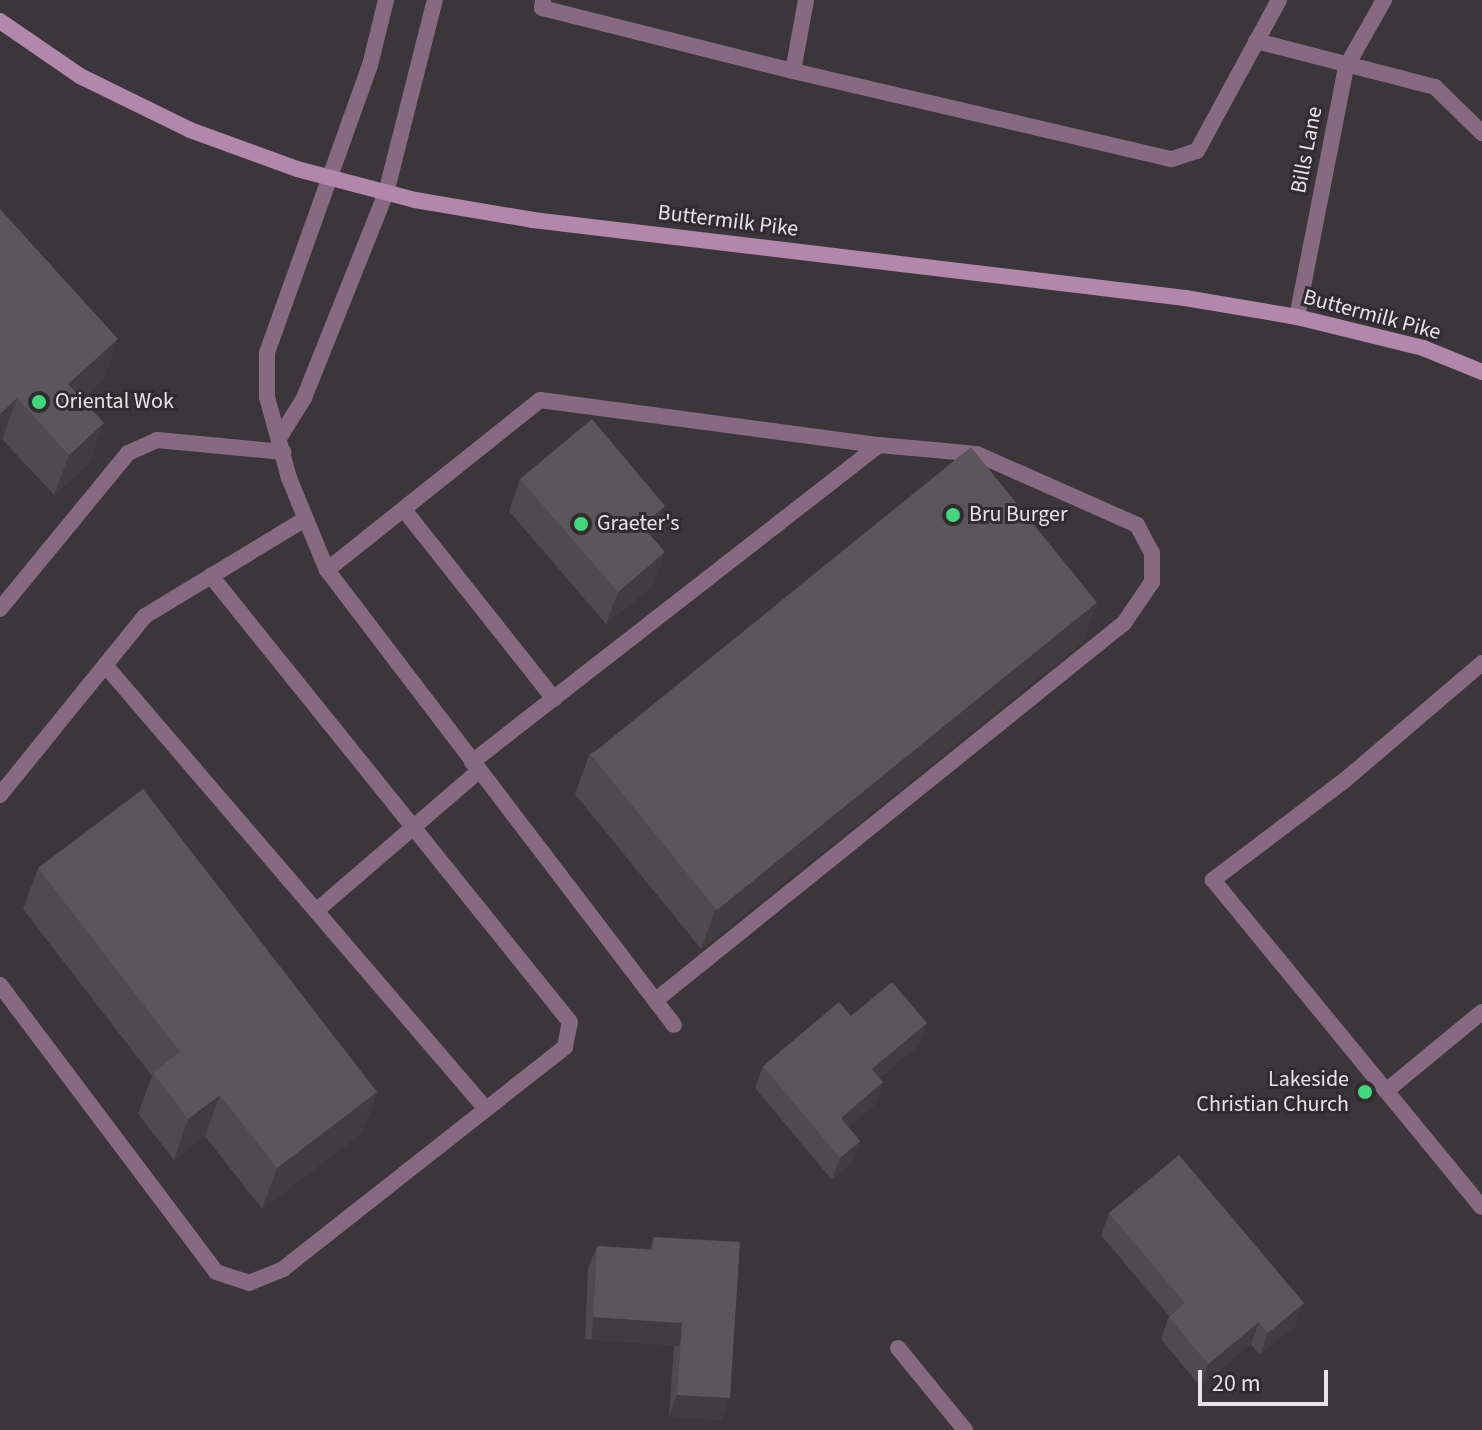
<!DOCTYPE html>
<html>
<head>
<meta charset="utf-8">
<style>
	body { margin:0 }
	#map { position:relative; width:1482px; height:1430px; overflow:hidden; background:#3a363a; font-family:"Source Sans 3",sans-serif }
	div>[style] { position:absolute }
	.service>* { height:16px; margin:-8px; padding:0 8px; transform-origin:8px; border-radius:8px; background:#876a82 }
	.minor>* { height:16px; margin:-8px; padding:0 8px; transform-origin:8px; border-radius:8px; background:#876a82 }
	.secondary>* { height:16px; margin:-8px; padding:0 8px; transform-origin:8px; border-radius:8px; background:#b386ac }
	.wall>* { inset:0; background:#4e4a4d }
	.shaded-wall>* { inset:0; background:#403c3f; transform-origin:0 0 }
	.building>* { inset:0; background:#5b565a; transform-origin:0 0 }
	.dots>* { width:22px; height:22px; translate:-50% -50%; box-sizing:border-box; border:4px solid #302c2f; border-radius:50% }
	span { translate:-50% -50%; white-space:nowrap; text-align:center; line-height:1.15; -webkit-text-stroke:6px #302c2f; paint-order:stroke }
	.street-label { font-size:22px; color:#e6e3e6 }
	.poi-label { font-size:22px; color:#e6e3e6 }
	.left { translate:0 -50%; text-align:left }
	.right { translate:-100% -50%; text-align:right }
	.scale { position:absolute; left:1198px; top:1370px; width:130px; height:36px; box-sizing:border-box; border:4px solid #e6e3e6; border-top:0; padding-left:10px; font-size:24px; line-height:28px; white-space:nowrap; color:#e6e3e6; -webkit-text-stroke:6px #302c2f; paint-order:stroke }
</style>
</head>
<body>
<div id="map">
	<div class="service">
		<div style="left:386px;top:0;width:67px;rotate:103.8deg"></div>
		<div style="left:370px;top:65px;width:306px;rotate:109.7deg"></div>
		<div style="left:267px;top:353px;width:44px;rotate:90deg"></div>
		<div style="left:267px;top:397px;width:84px;rotate:74.8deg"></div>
		<div style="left:289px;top:478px;width:100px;rotate:67.6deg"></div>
		<div style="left:327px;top:570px;width:572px;rotate:52.67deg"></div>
		<div style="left:543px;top:0;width:8px;rotate:97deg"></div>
		<div style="left:542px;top:8px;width:259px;rotate:14.1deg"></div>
		<div style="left:793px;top:71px;width:389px;rotate:13.1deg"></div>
		<div style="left:1172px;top:159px;width:26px;rotate:-18deg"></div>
		<div style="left:1197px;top:151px;width:172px;rotate:-61.5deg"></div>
		<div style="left:1256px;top:41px;width:185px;rotate:14.4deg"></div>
		<div style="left:1435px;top:87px;width:66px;rotate:44.4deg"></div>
		<div style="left:793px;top:71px;width:72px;rotate:-79.6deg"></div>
		<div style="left:281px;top:435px;width:44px;rotate:-58.1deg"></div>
		<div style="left:304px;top:398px;width:221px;rotate:-68.2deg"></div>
		<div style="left:386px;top:193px;width:199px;rotate:-75.8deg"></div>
		<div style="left:405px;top:511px;width:240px;rotate:51.6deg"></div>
		<div style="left:327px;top:570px;width:273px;rotate:-38.6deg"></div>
		<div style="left:540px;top:400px;width:342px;rotate:7.6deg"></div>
		<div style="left:0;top:609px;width:202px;rotate:-50.6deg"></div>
		<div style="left:128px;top:453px;width:32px;rotate:-24deg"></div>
		<div style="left:157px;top:440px;width:127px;rotate:5.4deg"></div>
		<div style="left:1482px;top:663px;width:180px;rotate:139.5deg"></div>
		<div style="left:1345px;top:780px;width:166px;rotate:142.9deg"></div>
		<div style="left:1213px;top:880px;width:423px;rotate:50.6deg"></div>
		<div style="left:105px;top:665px;width:585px;rotate:49.37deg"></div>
		<div style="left:472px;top:762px;width:516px;rotate:-37.91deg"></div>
		<div style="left:879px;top:445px;width:98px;rotate:5.2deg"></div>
		<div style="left:977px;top:454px;width:175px;rotate:23.9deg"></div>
		<div style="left:1137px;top:525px;width:32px;rotate:62deg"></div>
		<div style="left:1152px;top:553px;width:29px;rotate:90deg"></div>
		<div style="left:1152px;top:582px;width:50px;rotate:124.3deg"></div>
		<div style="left:1124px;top:623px;width:601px;rotate:141.15deg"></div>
		<div style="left:0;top:795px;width:230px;rotate:-51deg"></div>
		<div style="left:145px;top:616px;width:187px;rotate:-31.2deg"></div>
		<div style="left:316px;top:911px;width:215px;rotate:-40.7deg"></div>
		<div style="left:0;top:985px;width:359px;rotate:53deg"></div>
		<div style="left:216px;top:1272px;width:35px;rotate:18deg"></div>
		<div style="left:249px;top:1283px;width:37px;rotate:-22deg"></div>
		<div style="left:283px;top:1269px;width:359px;rotate:-38.2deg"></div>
		<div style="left:565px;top:1047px;width:25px;rotate:-79deg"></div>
		<div style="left:570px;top:1022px;width:573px;rotate:-128.83deg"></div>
		<div style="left:1386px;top:1091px;width:124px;rotate:-39.5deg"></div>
	</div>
	<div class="minor">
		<div style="left:1297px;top:317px;width:255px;rotate:-78.9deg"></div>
		<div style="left:1346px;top:67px;width:77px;rotate:-60.4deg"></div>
		<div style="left:898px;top:1348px;width:106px;rotate:50.7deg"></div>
	</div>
	<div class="secondary">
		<div style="left:0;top:21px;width:97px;rotate:34.5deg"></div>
		<div style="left:80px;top:76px;width:123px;rotate:26.1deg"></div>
		<div style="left:190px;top:130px;width:114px;rotate:20deg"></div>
		<div style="left:297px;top:169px;width:122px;rotate:14.7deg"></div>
		<div style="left:415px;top:200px;width:120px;rotate:9.6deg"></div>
		<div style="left:533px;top:220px;width:657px;rotate:6.82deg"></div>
		<div style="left:1185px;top:298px;width:114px;rotate:9.6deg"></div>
		<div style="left:1297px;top:317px;width:130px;rotate:13.8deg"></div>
		<div style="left:1423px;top:348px;width:64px;rotate:22.1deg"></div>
	</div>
	<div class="wall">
		<div style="clip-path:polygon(0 209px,104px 379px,82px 399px,89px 464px,54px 495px,2px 439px,0 441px)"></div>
		<div style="clip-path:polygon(520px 479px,653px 539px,654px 585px,606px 624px,509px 511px)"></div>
		<div style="clip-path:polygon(1097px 602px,1082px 643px,701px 949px,575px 794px,590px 753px)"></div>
		<div style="clip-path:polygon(38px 868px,377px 1092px,362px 1133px,262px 1209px,205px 1136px,174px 1160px,138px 1114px,152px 1076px,23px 909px)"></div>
		<div style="clip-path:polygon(851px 1016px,927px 1023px,919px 1045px,879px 1078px,883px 1082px,875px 1104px,848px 1127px,860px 1141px,852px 1163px,832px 1180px,755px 1088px,763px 1066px)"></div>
		<div style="clip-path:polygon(1109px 1213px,1296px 1325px,1260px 1355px,1251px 1344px,1200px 1386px,1161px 1339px,1169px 1316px,1101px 1235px)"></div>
		<div style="clip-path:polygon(654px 1237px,722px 1420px,669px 1417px,674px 1345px,585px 1339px,588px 1268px,597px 1246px,650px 1249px)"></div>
	</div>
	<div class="shaded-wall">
		<div style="clip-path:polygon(118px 339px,104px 379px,53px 424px,68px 384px)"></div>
		<div style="clip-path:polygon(17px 398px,2px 439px,0 441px,0 414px)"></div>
		<div style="clip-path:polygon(104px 423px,89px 464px,54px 495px,69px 455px)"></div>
		<div style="clip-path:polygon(665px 506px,654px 538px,642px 526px)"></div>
		<div style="clip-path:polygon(665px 552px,654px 585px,606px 624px,618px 592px)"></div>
		<div style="clip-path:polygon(1097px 602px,1082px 643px,701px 949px,716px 908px)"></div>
		<div style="clip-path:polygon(927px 1023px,919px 1045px,864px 1091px,872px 1069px)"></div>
		<div style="clip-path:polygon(883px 1082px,875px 1104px,833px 1140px,841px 1118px)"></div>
		<div style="clip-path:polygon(377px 1092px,362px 1133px,262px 1209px,277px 1168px)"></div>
		<div style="clip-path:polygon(220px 1095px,205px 1136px,174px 1160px,188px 1119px)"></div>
		<div style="clip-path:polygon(860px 1141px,852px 1163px,832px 1180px,840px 1158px)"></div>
		<div style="clip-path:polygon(1304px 1303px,1296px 1325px,1260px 1355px,1268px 1333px)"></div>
		<div style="left:593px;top:1317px;width:89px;height:23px;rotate:4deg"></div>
		<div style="clip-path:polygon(1259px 1322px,1251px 1344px,1200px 1386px,1208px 1364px)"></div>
		<div style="clip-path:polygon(677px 1395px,730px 1398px,722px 1420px,669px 1417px)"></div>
	</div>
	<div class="building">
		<div style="clip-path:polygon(0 209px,118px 339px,68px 384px,104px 423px,69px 455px,17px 398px,0 414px)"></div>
		<div style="clip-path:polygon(592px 419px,665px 506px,642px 526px,665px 552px,618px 592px,520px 479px)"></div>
		<div style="left:971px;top:447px;width:200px;height:489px;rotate:51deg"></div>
		<div style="clip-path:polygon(143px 789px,377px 1092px,277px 1168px,220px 1095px,188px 1119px,153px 1073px,180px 1052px,38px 868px)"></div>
		<div style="clip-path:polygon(892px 982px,927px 1023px,872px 1069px,883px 1082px,841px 1118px,860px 1141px,840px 1158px,763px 1066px,839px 1002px,851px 1016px)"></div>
		<div style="clip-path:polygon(1179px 1155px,1304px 1303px,1268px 1333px,1259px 1322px,1208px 1364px,1169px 1317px,1185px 1303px,1109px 1213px)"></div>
		<div style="clip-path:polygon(654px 1237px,740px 1242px,730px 1398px,677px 1395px,682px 1323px,593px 1317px,597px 1246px,653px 1250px)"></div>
	</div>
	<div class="dots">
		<div style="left:39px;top:402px;background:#41d77c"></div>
		<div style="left:953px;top:515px;background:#41d77c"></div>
		<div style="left:581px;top:524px;background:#41d77c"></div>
		<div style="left:1365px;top:1092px;background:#41d77c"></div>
	</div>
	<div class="street-label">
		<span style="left:1307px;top:150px;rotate:-79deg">Bills Lane</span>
		<span style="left:728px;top:221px;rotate:7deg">Buttermilk Pike</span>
		<span style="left:1372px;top:315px;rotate:15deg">Buttermilk Pike</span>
	</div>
	<div class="poi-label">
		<span class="left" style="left:55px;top:402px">Oriental Wok</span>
		<span class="left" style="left:969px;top:515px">Bru Burger</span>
		<span class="left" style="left:597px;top:524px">Graeter's</span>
		<span class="right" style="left:1349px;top:1092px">Lakeside<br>Christian Church</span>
	</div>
	<div class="scale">20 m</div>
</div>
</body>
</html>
